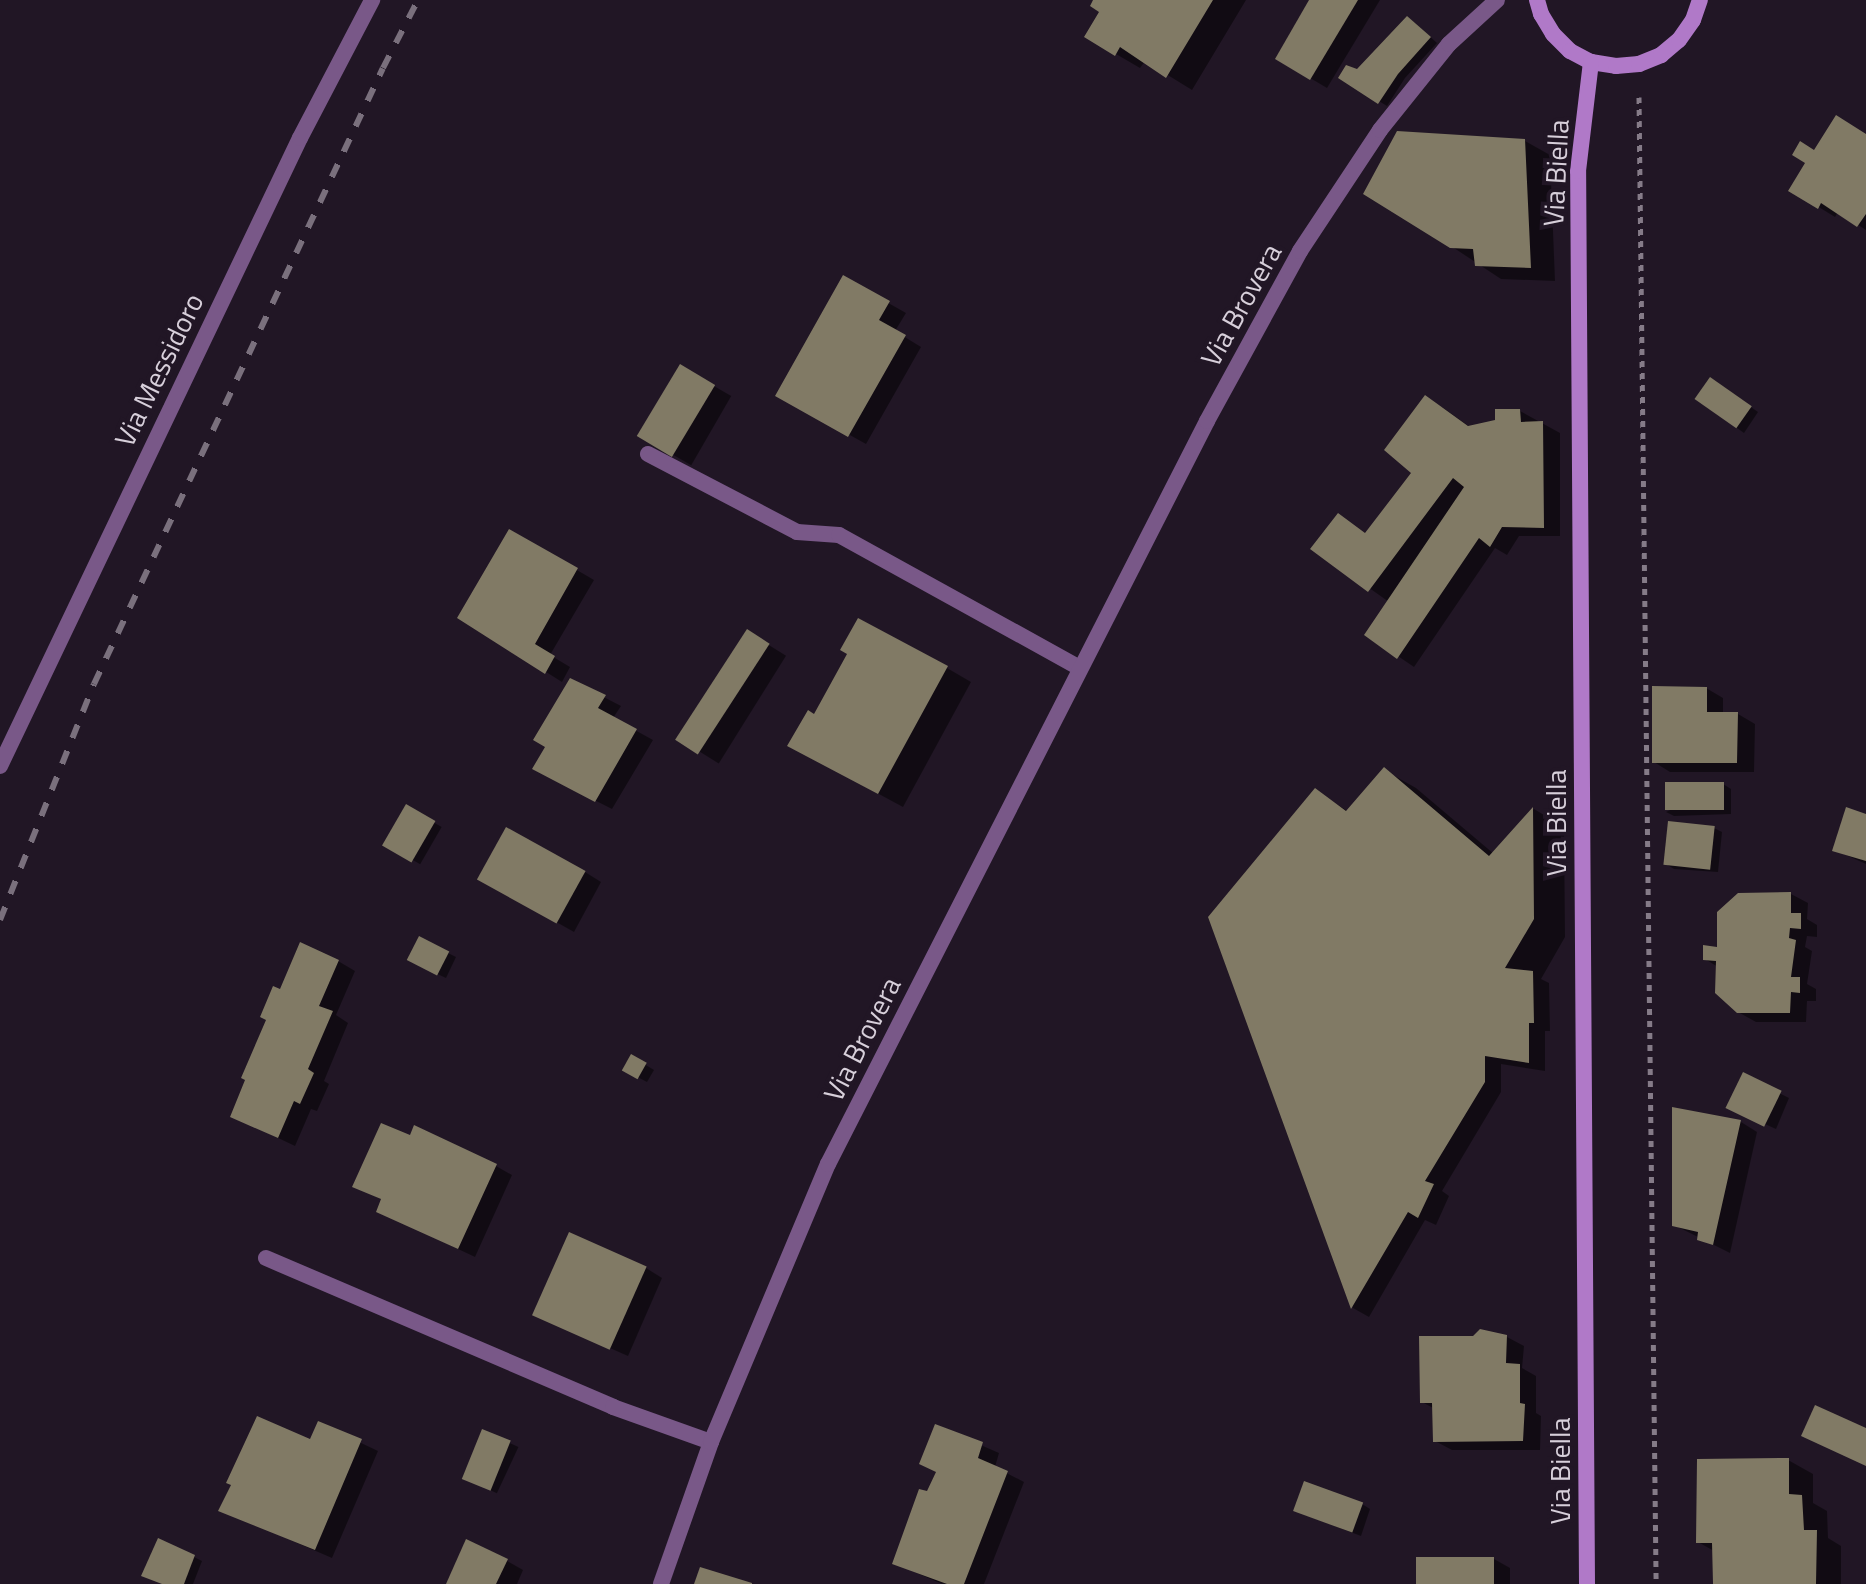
<!DOCTYPE html>
<html>
<head>
<meta charset="utf-8">
<style>
	body { margin:0 }
	#map { position:relative; width:1866px; height:1584px; overflow:hidden; background:#211625; font-family:"Titillium Web",sans-serif }
	div>[style] { position:absolute }
	.shadow>* { inset:0; background:#0007; transform-origin:0 0 }
	.building>* { inset:0; background:#817a65; transform-origin:0 0 }
	.path>* { height:5px; margin-top:-2.5px; transform-origin:0; background:repeating-linear-gradient(90deg,#857b88 0 6px,transparent 0 12px) }
	.street>* { height:16px; margin:-8px; padding:0 8px; transform-origin:8px; border-radius:8px; background:#795888 }
	.secondary>* { height:16px; margin:-8px; padding:0 8px; transform-origin:8px; border-radius:8px; background:#b079c8 }
	.rail>* { height:6px; margin-top:-3px; transform-origin:0; background:repeating-linear-gradient(90deg,#7a707d 0 14px,transparent 0 28px) }
	span { translate:-50% -50%; white-space:nowrap; text-align:center; line-height:1.15; -webkit-text-stroke:8px #211625; paint-order:stroke }
	.street-label { font-size:28px; color:#d7cfda }
</style>
</head>
<body>
<div id="map">
	<div class="shadow">
		<div style="clip-path:polygon(1095px 0,1246px 0,1192px 90px,1145px 61px,1140px 68px,1116px 54px)"></div>
		<div style="clip-path:polygon(1311px 0,1380px 0,1327px 88px,1278px 59px)"></div>
		<div style="clip-path:polygon(1415px 23px,1437px 43px,1405px 78px,1387px 106px,1341px 78px,1358px 71px)"></div>
		<div style="clip-path:polygon(1866px 135px,1866px 230px,1838px 212px,1835px 217px,1791px 190px,1815px 152px)"></div>
		<div style="clip-path:polygon(1525px 141px,1550px 155px,1555px 281px,1501px 279px,1451px 246px)"></div>
		<div style="clip-path:polygon(844px 278px,906px 313px,895px 331px,921px 347px,866px 444px,778px 395px)"></div>
		<div style="left:681px;top:367px;width:58px;height:80px;rotate:30deg"></div>
		<div style="clip-path:polygon(1718px 384px,1758px 412px,1744px 433px,1698px 400px)"></div>
		<div style="clip-path:polygon(1442px 407px,1470px 427px,1497px 422px,1520px 411px,1560px 433px,1560px 536px,1519px 536px,1507px 555px,1495px 548px,1414px 667px,1367px 635px,1389px 602px,1313px 548px,1339px 516px,1366px 534px,1414px 473px)"></div>
		<div style="clip-path:polygon(510px 531px,594px 580px,550px 655px,570px 667px,562px 682px,459px 617px)"></div>
		<div style="left:764px;top:642px;width:26px;height:127px;rotate:32deg"></div>
		<div style="clip-path:polygon(947px 668px,971px 682px,903px 807px,814px 759px,815px 717px)"></div>
		<div style="clip-path:polygon(571px 680px,621px 706px,613px 718px,653px 740px,612px 809px,551px 778px,548px 747px)"></div>
		<div style="clip-path:polygon(1706px 688px,1723px 698px,1723px 714px,1738px 714px,1755px 724px,1754px 772px,1670px 772px,1654px 762px)"></div>
		<div style="clip-path:polygon(1384px 770px,1416px 788px,1494px 854px,1534px 809px,1564px 827px,1565px 937px,1541px 979px,1549px 983px,1550px 1031px,1545px 1031px,1545px 1071px,1501px 1064px,1501px 1092px,1442px 1191px,1449px 1196px,1436px 1225px,1425px 1220px,1369px 1317px,1353px 1308px,1211px 918px,1316px 791px,1349px 812px)"></div>
		<div style="clip-path:polygon(1723px 784px,1731px 789px,1731px 814px,1674px 816px,1666px 812px)"></div>
		<div style="left:407px;top:807px;width:40px;height:43px;rotate:30deg"></div>
		<div style="clip-path:polygon(1866px 816px,1866px 864px,1835px 850px)"></div>
		<div style="clip-path:polygon(1714px 828px,1722px 832px,1718px 872px,1674px 869px,1666px 864px)"></div>
		<div style="clip-path:polygon(585px 872px,601px 882px,574px 932px,480px 879px)"></div>
		<div style="clip-path:polygon(1791px 894px,1808px 903px,1807px 919px,1817px 925px,1817px 937px,1807px 936px,1805px 947px,1812px 951px,1807px 984px,1816px 989px,1816px 1001px,1807px 1001px,1806px 1022px,1756px 1022px,1738px 1012px,1718px 967px,1705px 959px)"></div>
		<div style="clip-path:polygon(448px 953px,456px 957px,446px 978px,418px 965px)"></div>
		<div style="clip-path:polygon(338px 961px,355px 971px,336px 1015px,348px 1023px,324px 1081px,329px 1084px,317px 1111px,311px 1109px,295px 1146px,232px 1116px,281px 991px)"></div>
		<div style="clip-path:polygon(631px 1056px,654px 1070px,647px 1082px,624px 1070px)"></div>
		<div style="clip-path:polygon(1744px 1075px,1789px 1098px,1776px 1129px,1738px 1112px)"></div>
		<div style="clip-path:polygon(1674px 1109px,1741px 1122px,1757px 1132px,1730px 1253px,1674px 1225px)"></div>
		<div style="clip-path:polygon(496px 1166px,512px 1175px,475px 1257px,378px 1211px,383px 1200px,355px 1186px)"></div>
		<div style="clip-path:polygon(646px 1268px,662px 1278px,628px 1356px,535px 1315px)"></div>
		<div style="clip-path:polygon(1507px 1337px,1524px 1346px,1522px 1368px,1536px 1376px,1536px 1413px,1541px 1416px,1540px 1450px,1452px 1450px,1435px 1441px,1435px 1409px,1422px 1402px)"></div>
		<div style="clip-path:polygon(319px 1423px,378px 1451px,332px 1558px,221px 1510px,311px 1442px)"></div>
		<div style="clip-path:polygon(937px 1426px,999px 1453px,995px 1467px,1024px 1482px,984px 1584px,942px 1584px,894px 1563px,937px 1474px)"></div>
		<div style="left:484px;top:1431px;width:38px;height:51px;rotate:25deg"></div>
		<div style="clip-path:polygon(1788px 1460px,1813px 1474px,1813px 1503px,1827px 1511px,1828px 1538px,1841px 1546px,1841px 1584px,1717px 1584px,1714px 1551px,1698px 1542px)"></div>
		<div style="clip-path:polygon(1362px 1504px,1370px 1509px,1361px 1536px,1303px 1514px)"></div>
		<div style="clip-path:polygon(194px 1557px,202px 1561px,193px 1584px,163px 1584px)"></div>
		<div style="clip-path:polygon(1494px 1559px,1510px 1568px,1510px 1584px,1420px 1584px)"></div>
		<div style="clip-path:polygon(507px 1561px,523px 1570px,517px 1584px,448px 1584px)"></div>
	</div>
	<div class="building">
		<div style="clip-path:polygon(1093px 0,1213px 0,1166px 78px,1120px 47px,1115px 56px,1084px 37px,1099px 12px,1090px 6px)"></div>
		<div style="clip-path:polygon(1309px 0,1358px 0,1310px 80px,1275px 59px)"></div>
		<div style="clip-path:polygon(1407px 16px,1431px 37px,1398px 74px,1378px 104px,1338px 78px,1346px 65px,1357px 69px)"></div>
		<div style="clip-path:polygon(1836px 115px,1866px 134px,1866px 214px,1857px 227px,1821px 203px,1818px 209px,1788px 191px,1805px 163px,1792px 155px,1800px 141px,1814px 150px)"></div>
		<div style="clip-path:polygon(1397px 131px,1525px 139px,1531px 268px,1475px 266px,1473px 249px,1450px 248px,1363px 194px)"></div>
		<div style="clip-path:polygon(843px 275px,890px 301px,879px 320px,906px 335px,848px 437px,775px 396px)"></div>
		<div style="left:680px;top:364px;width:41px;height:84px;rotate:31deg"></div>
		<div style="left:1710px;top:377px;width:51px;height:27px;rotate:35deg"></div>
		<div style="clip-path:polygon(1425px 395px,1468px 426px,1495px 420px,1495px 409px,1520px 409px,1521px 422px,1543px 421px,1544px 528px,1502px 527px,1490px 547px,1479px 538px,1397px 659px,1364px 635px,1464px 487px,1453px 478px,1368px 592px,1310px 549px,1338px 513px,1365px 533px,1411px 473px,1384px 450px)"></div>
		<div style="clip-path:polygon(509px 529px,578px 568px,535px 644px,555px 656px,545px 674px,457px 618px)"></div>
		<div style="clip-path:polygon(858px 618px,948px 666px,878px 794px,787px 746px,808px 710px,814px 714px,847px 654px,840px 650px)"></div>
		<div style="left:747px;top:629px;width:27px;height:132px;rotate:33deg"></div>
		<div style="clip-path:polygon(570px 678px,606px 695px,598px 708px,637px 729px,595px 802px,532px 769px,545px 747px,533px 740px)"></div>
		<div style="clip-path:polygon(1652px 686px,1707px 687px,1707px 712px,1738px 712px,1737px 763px,1652px 763px)"></div>
		<div style="clip-path:polygon(1384px 767px,1489px 856px,1533px 807px,1534px 919px,1505px 968px,1533px 971px,1534px 1023px,1529px 1023px,1529px 1063px,1485px 1056px,1485px 1082px,1425px 1181px,1434px 1184px,1418px 1218px,1408px 1212px,1351px 1309px,1208px 917px,1315px 788px,1346px 811px)"></div>
		<div style="left:1724px;top:782px;width:28px;height:59px;rotate:90deg"></div>
		<div style="left:406px;top:804px;width:34px;height:48px;rotate:30deg"></div>
		<div style="clip-path:polygon(1846px 807px,1866px 814px,1866px 861px,1832px 851px)"></div>
		<div style="left:1668px;top:821px;width:47px;height:44px;rotate:6deg"></div>
		<div style="left:506px;top:827px;width:91px;height:60px;rotate:29deg"></div>
		<div style="clip-path:polygon(1791px 892px,1791px 913px,1801px 913px,1801px 929px,1790px 928px,1789px 938px,1796px 940px,1791px 977px,1800px 977px,1800px 993px,1791px 992px,1790px 1013px,1737px 1013px,1715px 993px,1716px 961px,1703px 960px,1703px 945px,1717px 947px,1717px 912px,1738px 893px)"></div>
		<div style="left:419px;top:936px;width:34px;height:27px;rotate:27deg"></div>
		<div style="clip-path:polygon(300px 942px,339px 960px,319px 1006px,333px 1011px,308px 1069px,314px 1073px,300px 1104px,294px 1101px,278px 1138px,230px 1117px,245px 1080px,241px 1078px,266px 1020px,260px 1017px,273px 986px,280px 989px)"></div>
		<div style="left:631px;top:1054px;width:18px;height:19px;rotate:29deg"></div>
		<div style="left:1743px;top:1072px;width:43px;height:40px;rotate:26deg"></div>
		<div style="clip-path:polygon(1672px 1107px,1741px 1120px,1713px 1245px,1697px 1240px,1698px 1232px,1672px 1226px)"></div>
		<div style="clip-path:polygon(381px 1123px,410px 1135px,414px 1125px,497px 1164px,458px 1249px,376px 1212px,381px 1199px,352px 1187px)"></div>
		<div style="left:569px;top:1232px;width:85px;height:91px;rotate:24deg"></div>
		<div style="clip-path:polygon(1480px 1329px,1507px 1335px,1506px 1363px,1520px 1364px,1520px 1403px,1525px 1404px,1523px 1441px,1433px 1442px,1432px 1403px,1420px 1403px,1419px 1336px,1473px 1336px)"></div>
		<div style="clip-path:polygon(1815px 1405px,1866px 1428px,1866px 1466px,1801px 1436px)"></div>
		<div style="clip-path:polygon(257px 1416px,310px 1439px,318px 1421px,362px 1439px,315px 1550px,218px 1511px,231px 1485px,226px 1483px)"></div>
		<div style="clip-path:polygon(935px 1424px,983px 1442px,978px 1458px,1008px 1471px,964px 1584px,947px 1584px,892px 1564px,919px 1489px,927px 1491px,936px 1472px,919px 1464px)"></div>
		<div style="left:482px;top:1429px;width:31px;height:54px;rotate:22deg"></div>
		<div style="clip-path:polygon(1789px 1458px,1789px 1494px,1802px 1495px,1804px 1530px,1817px 1530px,1816px 1584px,1713px 1584px,1712px 1543px,1696px 1543px,1697px 1459px)"></div>
		<div style="left:1304px;top:1481px;width:63px;height:32px;rotate:20deg"></div>
		<div style="clip-path:polygon(158px 1538px,195px 1555px,184px 1584px,162px 1584px,141px 1576px)"></div>
		<div style="clip-path:polygon(466px 1539px,508px 1559px,496px 1584px,446px 1584px)"></div>
		<div style="left:1494px;top:1557px;width:27px;height:78px;rotate:90deg"></div>
		<div style="clip-path:polygon(700px 1567px,752px 1583px,752px 1584px,694px 1584px)"></div>
	</div>
	<div class="path">
		<div style="left:1639px;top:97px;width:1487px;rotate:89.34deg"></div>
	</div>
	<div class="street">
		<div style="left:648px;top:454px;width:168px;rotate:27.6deg"></div>
		<div style="left:797px;top:532px;width:42px;rotate:4.1deg"></div>
		<div style="left:839px;top:535px;width:275px;rotate:28.9deg"></div>
		<div style="left:0;top:766px;width:696px;rotate:-64.47deg"></div>
		<div style="left:300px;top:138px;width:156px;rotate:-62.4deg"></div>
		<div style="left:266px;top:1258px;width:378px;rotate:23.2deg"></div>
		<div style="left:613px;top:1407px;width:104px;rotate:19.7deg"></div>
		<div style="left:661px;top:1584px;width:151px;rotate:-70.6deg"></div>
		<div style="left:711px;top:1442px;width:302px;rotate:-67.2deg"></div>
		<div style="left:828px;top:1164px;width:834px;rotate:-62.97deg"></div>
		<div style="left:1207px;top:421px;width:194px;rotate:-61.3deg"></div>
		<div style="left:1300px;top:251px;width:145px;rotate:-56.5deg"></div>
		<div style="left:1380px;top:130px;width:110px;rotate:-51.3deg"></div>
		<div style="left:1449px;top:44px;width:65px;rotate:-42.5deg"></div>
	</div>
	<div class="secondary">
		<div style="left:1537px;top:0;width:15px;rotate:74deg"></div>
		<div style="left:1541px;top:14px;width:23px;rotate:59deg"></div>
		<div style="left:1553px;top:34px;width:24px;rotate:45deg"></div>
		<div style="left:1570px;top:51px;width:24px;rotate:28deg"></div>
		<div style="left:1591px;top:62px;width:25px;rotate:9deg"></div>
		<div style="left:1616px;top:66px;width:23px;rotate:-5deg"></div>
		<div style="left:1639px;top:64px;width:24px;rotate:-22deg"></div>
		<div style="left:1661px;top:55px;width:23px;rotate:-40deg"></div>
		<div style="left:1679px;top:40px;width:24px;rotate:-55deg"></div>
		<div style="left:1693px;top:20px;width:21px;rotate:-71deg"></div>
		<div style="left:1587px;top:1584px;width:1413px;rotate:-90.36deg"></div>
		<div style="left:1578px;top:171px;width:110px;rotate:-83.2deg"></div>
	</div>
	<div class="rail">
		<div style="left:0;top:920px;width:254px;rotate:-68.3deg"></div>
		<div style="left:94px;top:684px;width:680px;rotate:-64.87deg"></div>
		<div style="left:383px;top:68px;width:76px;rotate:-62.8deg"></div>
	</div>
	<div class="street-label">
		<span style="left:1556px;top:173px;rotate:-87deg">Via Biella</span>
		<span style="left:1241px;top:305px;rotate:-61deg">Via Brovera</span>
		<span style="left:159px;top:370px;rotate:-64deg">Via Messidoro</span>
		<span style="left:1556px;top:823px;rotate:-90deg">Via Biella</span>
		<span style="left:862px;top:1039px;rotate:-63deg">Via Brovera</span>
		<span style="left:1560px;top:1471px;rotate:-90deg">Via Biella</span>
	</div>
</div>
</body>
</html>
